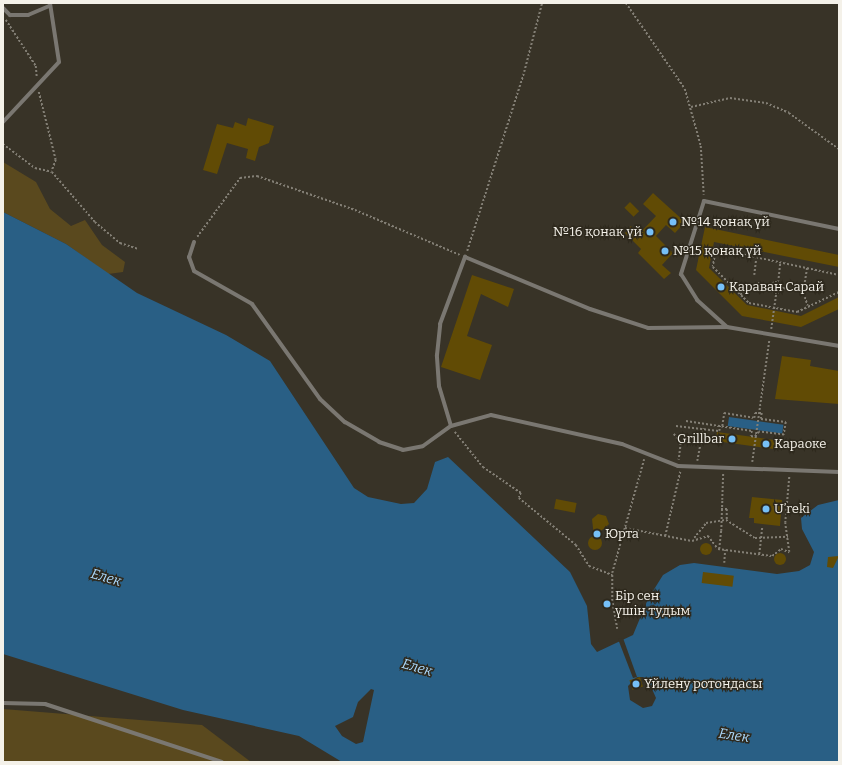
<!DOCTYPE html>
<html>
<head>
<meta charset="utf-8">
<style>
	body { margin:0 }
	#map { position:relative; width:842px; height:765px; overflow:hidden; background:#383327; font-family:Bitter,serif }
	div>[style] { position:absolute }
	.green>* { inset:0; background:#5a491e }
	.water>* { inset:0; background:#295f85; transform-origin:0 0 }
	.pier>* { inset:0; background:#383327 }
	.building>* { inset:0; background:#614b05; transform-origin:0 0 }
	.round { border-radius:50% }
	.path>* { height:1.5px; margin-top:-0.75px; transform-origin:0; background:repeating-linear-gradient(90deg,#837f75 0 2px,transparent 0 4px) }
	.path>.ring { margin:-0.75px; padding:0; box-sizing:content-box; background:none; border:1.5px solid #837f75; border-radius:50% }
	.lane>* { height:4px; margin:-2px; padding:0 2px; transform-origin:2px; border-radius:2px; background:#7a7771 }
	.path-bridge>* { height:1.5px; margin-top:-0.75px; transform-origin:0; background:repeating-linear-gradient(90deg,#837f75 0 2px,transparent 0 4px) }
	.dots>* { width:11px; height:11px; translate:-50% -50%; box-sizing:border-box; border:2px solid #2e291d; border-radius:50% }
	span { translate:-50% -50%; white-space:nowrap; text-align:center; line-height:1.15; -webkit-text-stroke:3px #2e291d; paint-order:stroke }
	.poi-label { font-size:13px; color:#f4f1e9 }
	.left { translate:0 -50%; text-align:left }
	.right { translate:-100% -50%; text-align:right }
	.water-label { font-size:14px; color:#addbfe; font-style:italic }
	.frame { position:absolute; inset:0; border:4px solid #f4f1e9; pointer-events:none }
</style>
</head>
<body>
<div id="map">
	<div class="green">
		<div style="clip-path:polygon(3px 162px,36px 182px,50px 209px,71px 226px,85px 220px,102px 245px,125px 262px,123px 272px,108px 274px,66px 244px,3px 212px)"></div>
		<div style="clip-path:polygon(3px 709px,202px 725px,251px 762px,3px 762px)"></div>
	</div>
	<div class="water">
		<div style="clip-path:polygon(evenodd,3px 212px,66px 244px,137px 293px,226px 335px,270px 361px,354px 488px,368px 497px,401px 504px,414px 503px,427px 489px,435px 462px,448px 457px,570px 572px,587px 606px,591px 644px,597px 652px,633px 635px,648px 599px,663px 575px,680px 565px,694px 563px,777px 574px,799px 571px,810px 565px,814px 552px,802px 529px,801px 518px,818px 505px,839px 500px,839px 762px,342px 762px,299px 736px,183px 710px,3px 654px,3px 212px,637px 677px,643px 677px,652px 689px,656px 698px,652px 706px,643px 708px,630px 700px,628px 686px,637px 677px,3px 212px,371px 689px,374px 690px,363px 742px,356px 744px,342px 736px,335px 726px,353px 717px,358px 702px,371px 689px)"></div>
		<div style="left:729px;top:417px;width:55px;height:9px;rotate:8deg"></div>
	</div>
	<div class="pier">
		<div style="clip-path:polygon(623px 638px,637px 677px,633px 678px,618px 639px)"></div>
	</div>
	<div class="building">
		<div style="clip-path:polygon(248px 118px,274px 126px,269px 143px,259px 147px,255px 161px,246px 158px,248px 149px,227px 143px,217px 174px,203px 170px,217px 124px,233px 128px,235px 122px,246px 126px)"></div>
		<div style="clip-path:polygon(653px 193px,685px 222px,675px 233px,666px 225px,656px 236px,673px 253px,662px 265px,671px 273px,664px 279px,638px 253px,641px 249px,625px 233px,631px 226px,639px 234px,656px 216px,643px 204px)"></div>
		<div style="left:630px;top:202px;width:13px;height:8px;rotate:45deg"></div>
		<div style="clip-path:polygon(705px 227px,839px 255px,839px 267px,714px 242px,709px 268px,747px 305px,801px 316px,839px 297px,839px 309px,801px 327px,742px 316px,696px 270px)"></div>
		<div style="clip-path:polygon(472px 275px,514px 289px,508px 307px,481px 294px,467px 336px,492px 345px,480px 380px,441px 367px)"></div>
		<div style="clip-path:polygon(782px 356px,811px 360px,810px 366px,839px 371px,839px 404px,775px 399px)"></div>
		<div style="left:717px;top:432px;width:59px;height:9px;rotate:8deg"></div>
		<div style="clip-path:polygon(752px 497px,782px 500px,780px 526px,754px 523px,754px 518px,749px 518px)"></div>
		<div style="left:556px;top:499px;width:21px;height:10px;rotate:11deg"></div>
		<div style="clip-path:polygon(598px 514px,606px 516px,609px 524px,594px 537px,592px 519px)"></div>
		<div class="round" style="left:588px;top:536px;width:14px;height:14px"></div>
		<div class="round" style="left:700px;top:543px;width:12px;height:12px"></div>
		<div class="round" style="left:774px;top:553px;width:12px;height:12px"></div>
		<div style="clip-path:polygon(839px 556px,833px 568px,827px 567px,828px 557px)"></div>
		<div style="left:703px;top:572px;width:31px;height:11px;rotate:7deg"></div>
		<div style="left:640px;top:677px;width:10px;height:11px;rotate:73deg"></div>
	</div>
	<div class="path">
		<div style="left:626px;top:3px;width:104px;rotate:55.5deg"></div>
		<div style="left:685px;top:89px;width:59px;rotate:74.3deg"></div>
		<div style="left:701px;top:146px;width:49px;rotate:86.5deg"></div>
		<div style="left:6px;top:20px;width:55px;rotate:56.9deg"></div>
		<div style="left:36px;top:66px;width:11px;rotate:85deg"></div>
		<div style="left:39px;top:92px;width:70px;rotate:76deg"></div>
		<div style="left:56px;top:160px;width:12px;rotate:110deg"></div>
		<div style="left:691px;top:107px;width:40px;rotate:-13deg"></div>
		<div style="left:730px;top:98px;width:36px;rotate:8deg"></div>
		<div style="left:766px;top:103px;width:25px;rotate:23deg"></div>
		<div style="left:789px;top:113px;width:62px;rotate:35.8deg"></div>
		<div style="left:3px;top:144px;width:40px;rotate:37deg"></div>
		<div style="left:35px;top:168px;width:17px;rotate:13deg"></div>
		<div style="left:52px;top:172px;width:66px;rotate:49.3deg"></div>
		<div style="left:95px;top:222px;width:33px;rotate:40deg"></div>
		<div style="left:120px;top:243px;width:19px;rotate:18deg"></div>
		<div style="left:197px;top:237px;width:73px;rotate:-53.9deg"></div>
		<div style="left:240px;top:178px;width:17px;rotate:-7deg"></div>
		<div style="left:257px;top:176px;width:104px;rotate:19.1deg"></div>
		<div style="left:355px;top:210px;width:114px;rotate:23.2deg"></div>
		<div style="left:713px;top:248px;width:129px;rotate:12.1deg"></div>
		<div style="left:716px;top:250px;width:17px;rotate:100deg"></div>
		<div style="left:713px;top:267px;width:51px;rotate:45deg"></div>
		<div style="left:749px;top:303px;width:49px;rotate:10.6deg"></div>
		<div style="left:797px;top:312px;width:47px;rotate:-25.5deg"></div>
		<div style="left:467px;top:251px;width:188px;rotate:-72.3deg"></div>
		<div style="left:524px;top:72px;width:71px;rotate:-75.4deg"></div>
		<div style="left:754px;top:275px;width:16px;rotate:-83deg"></div>
		<div style="left:778px;top:282px;width:18px;rotate:-84deg"></div>
		<div class="ring" style="left:771px;top:282px;width:10.5px;height:10.5px"></div>
		<div style="left:758px;top:283px;width:14px;rotate:17deg"></div>
		<div style="left:804px;top:286px;width:18px;rotate:-81deg"></div>
		<div style="left:783px;top:288px;width:14px;rotate:12deg"></div>
		<div style="left:740px;top:295px;width:13px;rotate:-45deg"></div>
		<div style="left:805px;top:297px;width:9px;rotate:72deg"></div>
		<div style="left:771px;top:329px;width:35px;rotate:-82deg"></div>
		<div style="left:686px;top:421px;width:67px;rotate:8.6deg"></div>
		<div style="left:752px;top:431px;width:5px;rotate:101deg"></div>
		<div style="left:751px;top:436px;width:4px;rotate:14deg"></div>
		<div style="left:676px;top:426px;width:43px;rotate:6.6deg"></div>
		<div style="left:719px;top:431px;width:5px;rotate:-79deg"></div>
		<div style="left:722px;top:426px;width:13px;rotate:-81deg"></div>
		<div style="left:724px;top:413px;width:30px;rotate:9deg"></div>
		<div style="left:754px;top:418px;width:5px;rotate:-79deg"></div>
		<div style="left:755px;top:413px;width:7px"></div>
		<div style="left:762px;top:413px;width:6px;rotate:99deg"></div>
		<div style="left:761px;top:419px;width:25px;rotate:7deg"></div>
		<div style="left:786px;top:422px;width:13px;rotate:99deg"></div>
		<div style="left:784px;top:435px;width:25px;rotate:-173deg"></div>
		<div style="left:759px;top:432px;width:6px;rotate:129deg"></div>
		<div style="left:455px;top:432px;width:45px;rotate:51.3deg"></div>
		<div style="left:483px;top:467px;width:46px;rotate:34.4deg"></div>
		<div style="left:521px;top:493px;width:5px;rotate:112deg"></div>
		<div style="left:519px;top:498px;width:74px;rotate:39.5deg"></div>
		<div style="left:576px;top:545px;width:25px;rotate:58deg"></div>
		<div style="left:589px;top:566px;width:25px;rotate:21deg"></div>
		<div style="left:674px;top:434px;width:11px;rotate:52deg"></div>
		<div style="left:681px;top:443px;width:17px;rotate:97deg"></div>
		<div style="left:681px;top:443px;width:11px;rotate:-27deg"></div>
		<div style="left:697px;top:461px;width:33px;rotate:-79deg"></div>
		<div style="left:752px;top:462px;width:122px;rotate:-82deg"></div>
		<div style="left:722px;top:500px;width:26px;rotate:-88deg"></div>
		<div style="left:721px;top:509px;width:6px"></div>
		<div style="left:727px;top:509px;width:11px;rotate:90deg"></div>
		<div style="left:625px;top:528px;width:68px;rotate:11deg"></div>
		<div style="left:692px;top:541px;width:17px;rotate:-17deg"></div>
		<div style="left:708px;top:536px;width:16px;rotate:52deg"></div>
		<div style="left:718px;top:549px;width:54px;rotate:7.4deg"></div>
		<div style="left:772px;top:556px;width:11px;rotate:-38deg"></div>
		<div style="left:781px;top:549px;width:9px;rotate:21deg"></div>
		<div style="left:789px;top:552px;width:29px;rotate:-98deg"></div>
		<div style="left:785px;top:523px;width:46px;rotate:-85deg"></div>
		<div style="left:665px;top:536px;width:66px;rotate:-76.8deg"></div>
		<div style="left:694px;top:538px;width:19px;rotate:-51deg"></div>
		<div style="left:706px;top:523px;width:20px;rotate:-9deg"></div>
		<div style="left:726px;top:520px;width:34px;rotate:32deg"></div>
		<div style="left:755px;top:538px;width:33px;rotate:-2deg"></div>
		<div style="left:719px;top:549px;width:18px;rotate:-84deg"></div>
		<div style="left:759px;top:554px;width:8px;rotate:-83deg"></div>
		<div style="left:724px;top:563px;width:13px;rotate:-86deg"></div>
		<div style="left:617px;top:629px;width:28px;rotate:-100deg"></div>
		<div style="left:612px;top:601px;width:28px;rotate:-90deg"></div>
		<div style="left:612px;top:573px;width:118px;rotate:-74.3deg"></div>
	</div>
	<div class="lane">
		<div style="left:3px;top:8px;width:10px;rotate:45deg"></div>
		<div style="left:10px;top:15px;width:18px"></div>
		<div style="left:28px;top:15px;width:23px;rotate:-23deg"></div>
		<div style="left:3px;top:122px;width:82px;rotate:-47deg"></div>
		<div style="left:59px;top:62px;width:60px;rotate:-98.7deg"></div>
		<div style="left:839px;top:229px;width:138px;rotate:-168.3deg"></div>
		<div style="left:704px;top:201px;width:77px;rotate:107.5deg"></div>
		<div style="left:681px;top:274px;width:31px;rotate:58deg"></div>
		<div style="left:697px;top:300px;width:40px;rotate:42deg"></div>
		<div style="left:727px;top:327px;width:114px;rotate:9.6deg"></div>
		<div style="left:194px;top:242px;width:16px;rotate:108deg"></div>
		<div style="left:189px;top:257px;width:15px;rotate:70deg"></div>
		<div style="left:194px;top:271px;width:67px;rotate:29.6deg"></div>
		<div style="left:252px;top:304px;width:117px;rotate:54.4deg"></div>
		<div style="left:320px;top:399px;width:34px;rotate:43deg"></div>
		<div style="left:345px;top:422px;width:39px;rotate:30deg"></div>
		<div style="left:379px;top:442px;width:25px;rotate:18deg"></div>
		<div style="left:403px;top:450px;width:20px;rotate:-11deg"></div>
		<div style="left:423px;top:446px;width:34px;rotate:-36deg"></div>
		<div style="left:451px;top:426px;width:41px;rotate:-15.4deg"></div>
		<div style="left:491px;top:415px;width:134px;rotate:12.5deg"></div>
		<div style="left:622px;top:444px;width:60px;rotate:21.4deg"></div>
		<div style="left:678px;top:466px;width:161px;rotate:2.1deg"></div>
		<div style="left:451px;top:426px;width:42px;rotate:-106.7deg"></div>
		<div style="left:439px;top:386px;width:31px;rotate:-94deg"></div>
		<div style="left:437px;top:355px;width:31px;rotate:-84deg"></div>
		<div style="left:440px;top:324px;width:72px;rotate:-69.5deg"></div>
		<div style="left:465px;top:257px;width:135px;rotate:22.6deg"></div>
		<div style="left:590px;top:309px;width:61px;rotate:18.1deg"></div>
		<div style="left:648px;top:328px;width:79px;rotate:-0.7deg"></div>
		<div style="left:3px;top:703px;width:42px;rotate:1.4deg"></div>
		<div style="left:45px;top:704px;width:186px;rotate:18.1deg"></div>
	</div>
	<div class="path-bridge">
		<div style="left:721px;top:531px;width:31px;rotate:-88deg"></div>
		<div style="left:760px;top:546px;width:19px;rotate:-84deg"></div>
	</div>
	<div class="dots">
		<div style="left:673px;top:222px;background:#76c0f7"></div>
		<div style="left:650px;top:232px;background:#76c0f7"></div>
		<div style="left:665px;top:251px;background:#76c0f7"></div>
		<div style="left:721px;top:287px;background:#76c0f7"></div>
		<div style="left:732px;top:439px;background:#76c0f7"></div>
		<div style="left:766px;top:444px;background:#76c0f7"></div>
		<div style="left:766px;top:509px;background:#76c0f7"></div>
		<div style="left:597px;top:534px;background:#76c0f7"></div>
		<div style="left:607px;top:604px;background:#76c0f7"></div>
		<div style="left:636px;top:684px;background:#76c0f7"></div>
	</div>
	<div class="poi-label">
		<span class="left" style="left:681px;top:222px">№14 қонақ үй</span>
		<span class="right" style="left:642px;top:232px">№16 қонақ үй</span>
		<span class="left" style="left:673px;top:251px">№15 қонақ үй</span>
		<span class="left" style="left:729px;top:287px">Караван Сарай</span>
		<span class="right" style="left:724px;top:439px">Grillbar</span>
		<span class="left" style="left:774px;top:444px">Караоке</span>
		<span class="left" style="left:774px;top:509px">U’reki</span>
		<span class="left" style="left:605px;top:534px">Юрта</span>
		<span class="left" style="left:615px;top:604px">Бір сен<br>үшін тудым</span>
		<span class="left" style="left:644px;top:684px">Үйлену ротондaсы</span>
	</div>
	<div class="water-label">
		<span style="left:106px;top:578px;rotate:16deg">Елек</span>
		<span style="left:417px;top:668px;rotate:16deg">Елек</span>
		<span style="left:734px;top:736px;rotate:9deg">Елек</span>
	</div>
	<div class="frame"></div>
</div>
</body>
</html>
